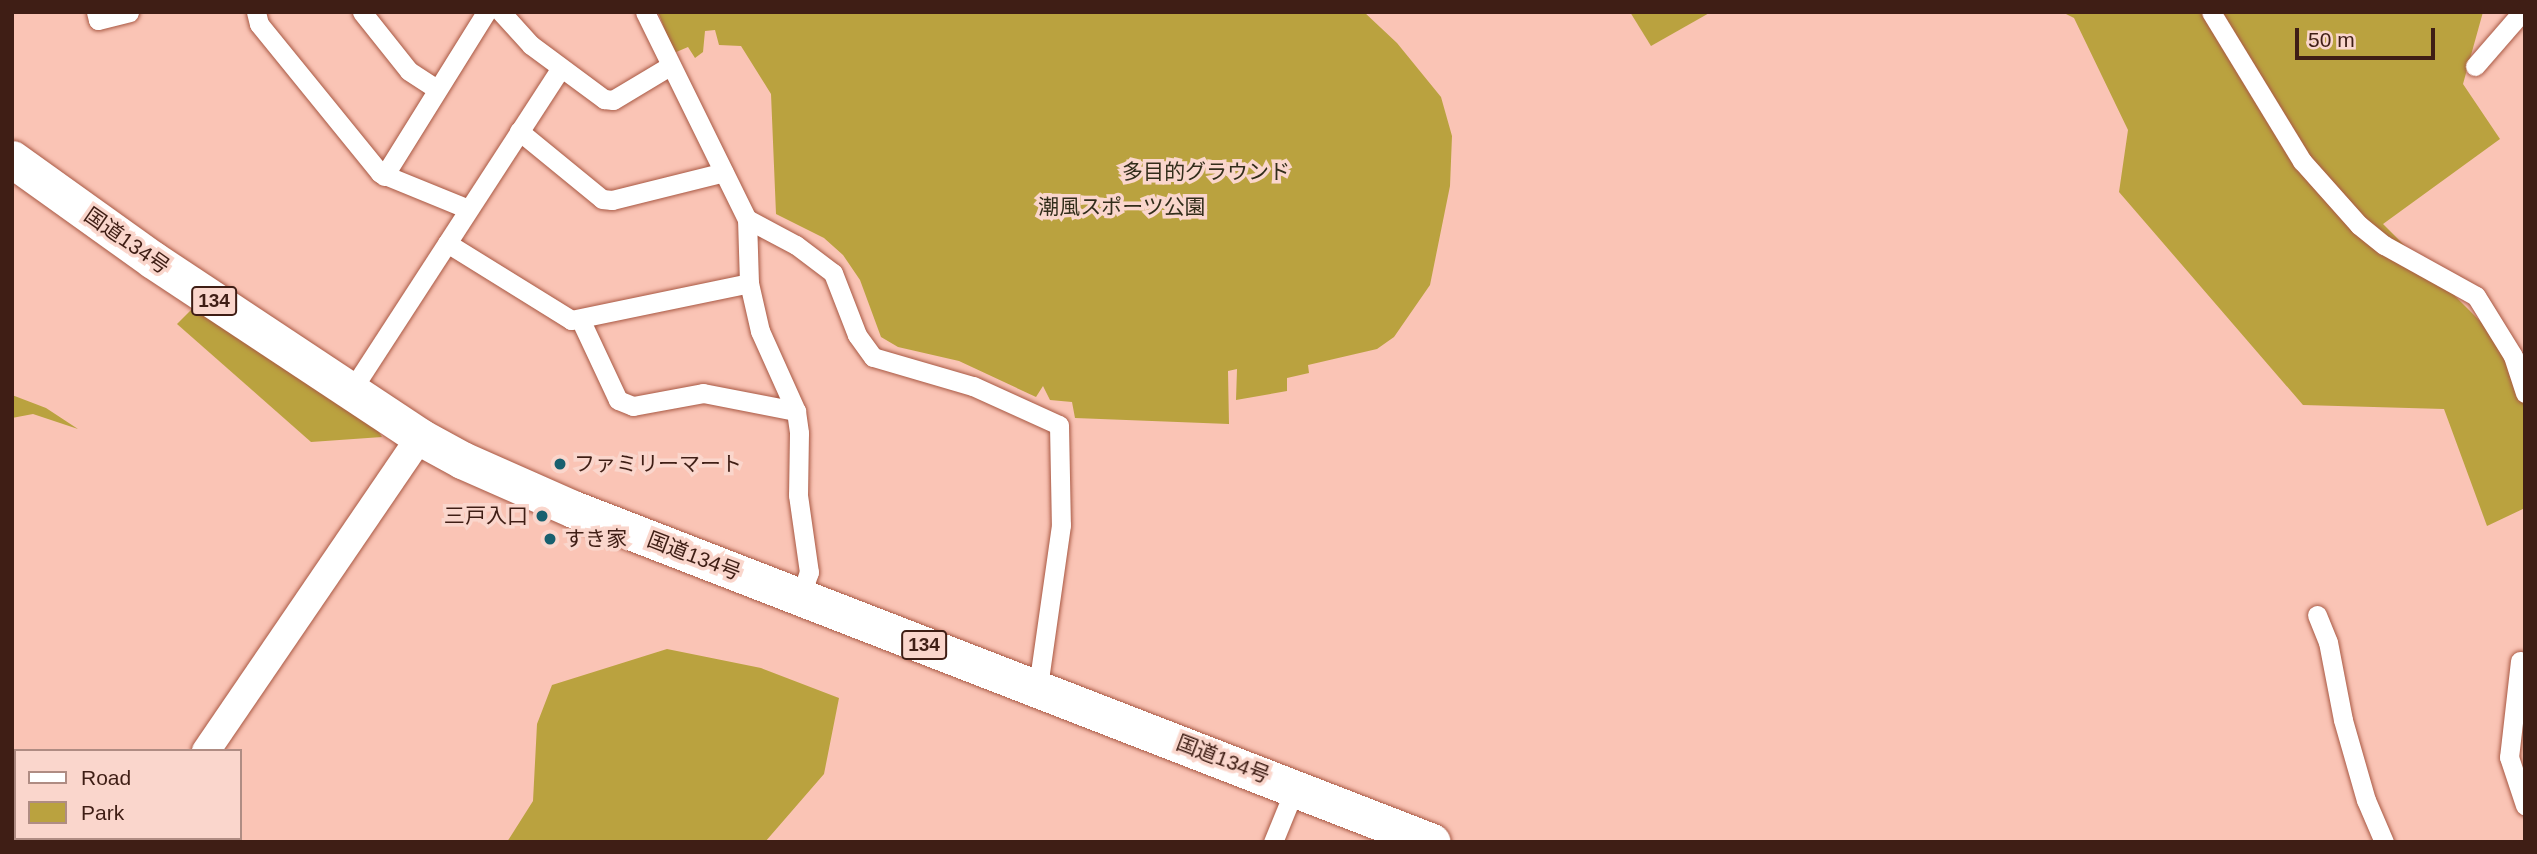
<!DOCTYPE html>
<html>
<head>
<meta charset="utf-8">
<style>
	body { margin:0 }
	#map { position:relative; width:2537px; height:854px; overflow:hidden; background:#fac4b5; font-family:Arial,"Noto Sans JP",sans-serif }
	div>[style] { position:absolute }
	.green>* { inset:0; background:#baa23f }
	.roads { filter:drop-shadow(0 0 2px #a85843) drop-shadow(0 0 2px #a85843) }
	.street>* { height:19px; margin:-9.5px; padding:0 9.5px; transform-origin:9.5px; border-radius:9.5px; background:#fff }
	.secondary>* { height:28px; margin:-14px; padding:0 14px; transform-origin:14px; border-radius:14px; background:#fff }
	.highway>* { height:37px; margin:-18.5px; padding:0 18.5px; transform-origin:18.5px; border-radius:18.5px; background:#fff }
	.dots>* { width:19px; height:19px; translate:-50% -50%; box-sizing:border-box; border:4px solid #fad6cc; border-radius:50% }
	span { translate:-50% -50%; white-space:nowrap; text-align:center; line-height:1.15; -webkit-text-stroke:7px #fad6cc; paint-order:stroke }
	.shield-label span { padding:2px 5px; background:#fad6cc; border:2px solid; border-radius:5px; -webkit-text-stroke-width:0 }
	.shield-label { font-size:19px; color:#3f1e15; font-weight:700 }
	.park-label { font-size:21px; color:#322d1a }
	.street-label { font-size:21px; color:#3f1e15 }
	.poi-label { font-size:21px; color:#3f1e15 }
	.left { translate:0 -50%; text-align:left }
	.right { translate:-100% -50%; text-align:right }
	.frame { position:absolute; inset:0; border:14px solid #3f1e15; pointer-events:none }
	.legend { position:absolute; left:14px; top:749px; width:228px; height:91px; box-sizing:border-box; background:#fad6cc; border:2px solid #af8c83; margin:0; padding:9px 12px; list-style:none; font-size:21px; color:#3f1e15 }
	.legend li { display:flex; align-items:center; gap:14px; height:35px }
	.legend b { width:35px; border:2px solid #af8c83 }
	.scale { position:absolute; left:2295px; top:28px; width:140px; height:32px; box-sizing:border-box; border:4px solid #3f1e15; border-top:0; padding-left:9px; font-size:21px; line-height:24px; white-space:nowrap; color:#3f1e15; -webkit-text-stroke:5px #fad6cc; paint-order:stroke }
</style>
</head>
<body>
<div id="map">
	<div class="green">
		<div style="clip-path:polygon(658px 12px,1364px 12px,1397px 43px,1441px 97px,1452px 136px,1450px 186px,1430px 285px,1394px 337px,1377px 349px,1308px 365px,1309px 373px,1287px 378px,1287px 391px,1236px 400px,1237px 369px,1228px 371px,1229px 424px,1075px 418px,1072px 402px,1050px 400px,1043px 386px,1036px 397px,959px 361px,898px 347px,881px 337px,860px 280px,843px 255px,824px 238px,776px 214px,771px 94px,741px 46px,719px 45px,715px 30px,705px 31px,703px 52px,695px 58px,688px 47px,674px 53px)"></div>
		<div style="clip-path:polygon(1630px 12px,1711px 12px,1651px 46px)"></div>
		<div style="clip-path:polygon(2062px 12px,2483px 12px,2463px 84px,2500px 139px,2383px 224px,2498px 339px,2525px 406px,2525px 508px,2487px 526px,2444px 409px,2303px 405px,2119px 192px,2128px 130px,2074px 18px)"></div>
		<div style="clip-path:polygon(197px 304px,374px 424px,382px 437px,311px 442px,177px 324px)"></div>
		<div style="clip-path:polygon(12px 395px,46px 408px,78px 429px,33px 414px,12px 418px)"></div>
		<div style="clip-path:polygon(667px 649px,761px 668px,839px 698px,824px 774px,765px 842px,507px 842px,533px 801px,537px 724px,552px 685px)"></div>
	</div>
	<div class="roads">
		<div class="street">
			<div style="left:96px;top:12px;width:8px;rotate:76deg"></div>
			<div style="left:98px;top:20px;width:32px;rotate:-14deg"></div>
			<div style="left:256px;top:12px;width:12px;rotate:76deg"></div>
			<div style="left:259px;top:24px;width:192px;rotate:50.9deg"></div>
			<div style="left:380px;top:173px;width:95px;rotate:22.2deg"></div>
			<div style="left:362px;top:12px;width:75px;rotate:51.5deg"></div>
			<div style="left:409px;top:71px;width:33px;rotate:33deg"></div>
			<div style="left:501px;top:12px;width:45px;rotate:47.7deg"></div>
			<div style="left:531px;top:45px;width:91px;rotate:36.5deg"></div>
			<div style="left:604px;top:99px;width:9px;rotate:6deg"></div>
			<div style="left:613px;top:100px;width:64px;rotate:-31deg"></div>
			<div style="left:645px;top:12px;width:231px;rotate:63.8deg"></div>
			<div style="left:747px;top:219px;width:64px;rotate:88.2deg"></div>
			<div style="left:749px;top:283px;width:49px;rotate:77.1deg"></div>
			<div style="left:760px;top:331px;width:88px;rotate:65.8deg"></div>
			<div style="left:796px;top:411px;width:22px;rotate:82deg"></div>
			<div style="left:799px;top:433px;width:62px;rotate:90.9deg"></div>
			<div style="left:798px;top:495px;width:78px;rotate:81.9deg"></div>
			<div style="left:809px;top:572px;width:27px;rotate:110deg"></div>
			<div style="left:2211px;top:12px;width:175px;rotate:58.6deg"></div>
			<div style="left:2302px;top:161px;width:86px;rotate:48.3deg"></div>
			<div style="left:2359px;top:225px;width:32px;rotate:39deg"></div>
			<div style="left:2384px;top:245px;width:105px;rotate:29deg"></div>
			<div style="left:2476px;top:296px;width:70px;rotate:58.3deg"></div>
			<div style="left:2513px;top:356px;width:39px;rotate:72deg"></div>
			<div style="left:2475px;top:66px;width:72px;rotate:-49deg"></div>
			<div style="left:519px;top:131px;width:107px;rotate:39.3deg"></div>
			<div style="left:602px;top:199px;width:10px;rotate:6deg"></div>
			<div style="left:612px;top:200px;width:115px;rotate:-14deg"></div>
			<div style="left:384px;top:176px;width:193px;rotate:-58.1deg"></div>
			<div style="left:747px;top:219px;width:55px;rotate:28deg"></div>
			<div style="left:796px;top:245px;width:46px;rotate:37.1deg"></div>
			<div style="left:833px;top:273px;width:66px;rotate:68.8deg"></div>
			<div style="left:857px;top:335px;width:27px;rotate:54deg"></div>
			<div style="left:873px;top:357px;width:104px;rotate:16.2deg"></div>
			<div style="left:973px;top:386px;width:94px;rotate:24.4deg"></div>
			<div style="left:1059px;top:425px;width:100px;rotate:88.9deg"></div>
			<div style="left:1061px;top:525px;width:164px;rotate:98.1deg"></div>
			<div style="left:447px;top:243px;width:146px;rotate:31.8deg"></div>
			<div style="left:571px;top:320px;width:182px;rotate:-11.7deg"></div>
			<div style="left:581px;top:321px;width:87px;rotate:64.9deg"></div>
			<div style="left:618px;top:400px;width:16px;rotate:22deg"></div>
			<div style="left:633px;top:406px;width:71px;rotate:-10.5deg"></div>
			<div style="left:703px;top:393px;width:95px;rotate:11deg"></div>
			<div style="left:351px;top:391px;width:384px;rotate:-57deg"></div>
			<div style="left:2317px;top:615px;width:29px;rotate:68deg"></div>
			<div style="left:2328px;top:642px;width:79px;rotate:79.1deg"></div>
			<div style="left:2343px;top:720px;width:83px;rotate:74deg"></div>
			<div style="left:2366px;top:800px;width:46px;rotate:66.8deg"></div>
			<div style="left:2520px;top:661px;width:97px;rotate:96.5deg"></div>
			<div style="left:2509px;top:757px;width:51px;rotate:71.6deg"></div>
			<div style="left:175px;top:838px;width:6px;rotate:39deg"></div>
			<div style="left:1273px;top:842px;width:58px;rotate:-67.8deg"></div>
		</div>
		<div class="secondary">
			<div style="left:206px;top:751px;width:380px;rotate:-55.7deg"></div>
			<div style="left:142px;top:842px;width:5px;rotate:-53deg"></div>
		</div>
		<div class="highway">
			<div style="left:12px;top:159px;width:173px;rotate:35.6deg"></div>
			<div style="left:153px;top:260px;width:320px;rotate:33.5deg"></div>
			<div style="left:420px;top:437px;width:48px;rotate:28.7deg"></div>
			<div style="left:462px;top:460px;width:121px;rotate:23.8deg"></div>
			<div style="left:573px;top:509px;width:921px;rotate:21.19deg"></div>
		</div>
	</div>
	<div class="dots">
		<div style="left:560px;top:464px;background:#18606f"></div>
		<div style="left:542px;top:516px;background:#18606f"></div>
		<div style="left:550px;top:539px;background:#18606f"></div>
	</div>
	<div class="shield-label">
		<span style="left:214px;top:301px">134</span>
		<span style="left:924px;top:645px">134</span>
	</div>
	<div class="park-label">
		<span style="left:1206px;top:172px">多目的グラウンド</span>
		<span style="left:1122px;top:207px">潮風スポーツ公園</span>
	</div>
	<div class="street-label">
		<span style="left:127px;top:241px;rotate:35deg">国道134号</span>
		<span style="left:694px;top:556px;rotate:21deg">国道134号</span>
		<span style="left:1223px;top:759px;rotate:21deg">国道134号</span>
	</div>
	<div class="poi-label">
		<span class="left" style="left:574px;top:464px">ファミリーマート</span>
		<span class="right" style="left:528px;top:516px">三戸入口</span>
		<span class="left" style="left:564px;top:539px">すき家</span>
	</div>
	<div class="frame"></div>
	<ul class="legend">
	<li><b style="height:9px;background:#fff"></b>Road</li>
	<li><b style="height:19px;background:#baa23f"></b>Park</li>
	</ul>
	<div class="scale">50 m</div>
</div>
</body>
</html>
